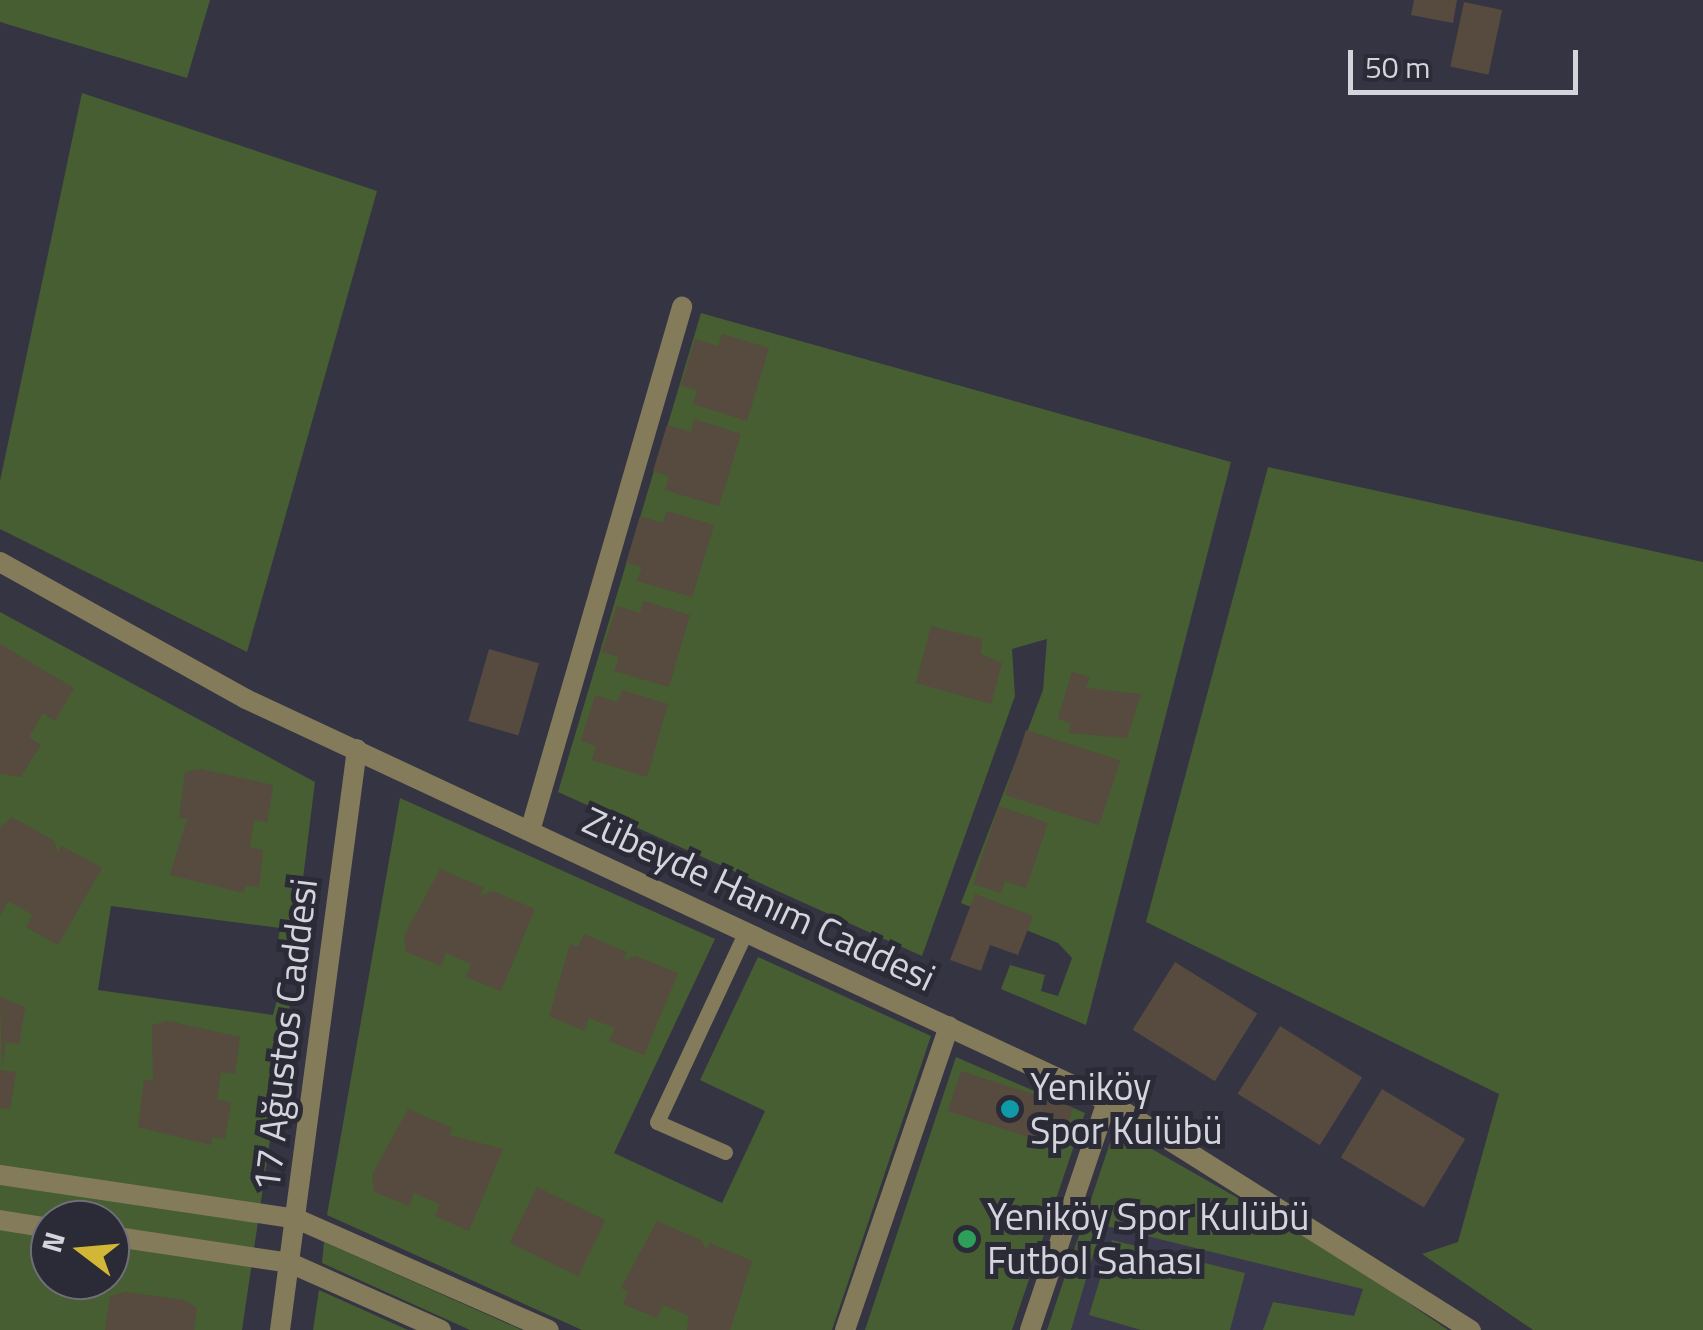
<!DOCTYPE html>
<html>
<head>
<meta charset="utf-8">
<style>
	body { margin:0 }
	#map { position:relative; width:1703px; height:1330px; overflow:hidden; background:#353442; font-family:"Titillium Web",sans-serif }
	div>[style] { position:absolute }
	.built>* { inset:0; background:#3a384d }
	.green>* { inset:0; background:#465e31 }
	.building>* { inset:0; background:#574a3f; transform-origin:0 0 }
	.lane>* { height:15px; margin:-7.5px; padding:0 7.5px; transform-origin:7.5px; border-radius:7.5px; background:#847b5b }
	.street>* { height:20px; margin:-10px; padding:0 10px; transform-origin:10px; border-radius:10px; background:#847b5b }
	.dots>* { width:28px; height:28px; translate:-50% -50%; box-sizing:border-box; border:5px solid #2b2a37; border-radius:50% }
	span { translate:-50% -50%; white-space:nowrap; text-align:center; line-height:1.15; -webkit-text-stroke:10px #2b2a37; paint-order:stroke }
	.street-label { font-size:38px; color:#d4d4dd }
	.poi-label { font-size:38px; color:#d4d4dd }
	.left { translate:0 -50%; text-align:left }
	.north { position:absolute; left:30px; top:1200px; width:100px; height:100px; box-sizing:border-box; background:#2b2a37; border:2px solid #6f6e79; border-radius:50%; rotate:286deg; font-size:28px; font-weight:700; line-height:40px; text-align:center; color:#d4d4dd }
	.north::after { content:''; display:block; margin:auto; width:35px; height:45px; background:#d2b736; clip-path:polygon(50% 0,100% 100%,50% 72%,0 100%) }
	.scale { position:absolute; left:1348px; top:50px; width:230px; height:45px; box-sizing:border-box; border:5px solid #d4d4dd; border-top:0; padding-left:12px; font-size:30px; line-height:35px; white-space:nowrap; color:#d4d4dd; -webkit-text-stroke:8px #2b2a37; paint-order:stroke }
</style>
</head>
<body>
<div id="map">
	<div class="built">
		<div style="clip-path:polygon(1115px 1128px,1341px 1257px,1448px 1330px,1047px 1330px)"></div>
	</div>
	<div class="green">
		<div style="clip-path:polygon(0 0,210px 0,187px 78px,0 22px)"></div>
		<div style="clip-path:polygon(82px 93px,377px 191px,247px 652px,0 529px,0 481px)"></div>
		<div style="clip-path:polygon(701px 313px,1231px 462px,1086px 1025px,1001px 989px,1010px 965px,1045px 975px,1041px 991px,1058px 996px,1072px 958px,1058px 943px,961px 903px,1043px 690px,1047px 639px,1012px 649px,1015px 696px,922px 956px,558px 792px)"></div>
		<div style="clip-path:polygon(1268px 467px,1703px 562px,1703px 1330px,1533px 1330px,1422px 1254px,1458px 1242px,1499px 1094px,1146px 922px)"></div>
		<div style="clip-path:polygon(evenodd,0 612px,315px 782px,294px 951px,277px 949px,280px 928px,111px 906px,98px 990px,273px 1015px,278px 996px,291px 998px,242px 1330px,0 1330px,0 612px,50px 1220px,110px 1220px,110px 1280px,50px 1280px,50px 1220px)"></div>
		<div style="clip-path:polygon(400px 798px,715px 939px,614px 1153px,722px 1203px,765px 1111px,700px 1080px,758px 957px,931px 1036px,832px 1330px,582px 1330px,327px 1215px)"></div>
		<div style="clip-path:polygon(956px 1057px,1085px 1113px,1012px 1330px,865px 1330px)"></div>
		<div style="clip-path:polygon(1115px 1128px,1341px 1257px,1448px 1330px,1263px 1330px,1273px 1302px,1354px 1316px,1363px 1289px,1102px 1225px,1071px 1330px,1047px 1330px)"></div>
		<div style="clip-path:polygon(1112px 1240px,1245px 1273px,1230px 1330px,1141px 1330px,1089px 1315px)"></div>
		<div style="clip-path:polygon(324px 1242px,522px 1330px,470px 1330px,322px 1263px)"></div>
		<div style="clip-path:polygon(319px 1290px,408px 1330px,313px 1330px)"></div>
	</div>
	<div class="building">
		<div style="clip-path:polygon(1414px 0,1457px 0,1453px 23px,1411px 15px)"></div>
		<div style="left:1464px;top:2px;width:39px;height:66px;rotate:12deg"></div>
		<div style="clip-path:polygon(722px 334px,769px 348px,747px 421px,693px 404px,697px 390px,681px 386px,695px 339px,718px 346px)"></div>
		<div style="clip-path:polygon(694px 419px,741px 434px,719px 506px,665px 490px,669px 476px,653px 471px,667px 425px,691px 432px)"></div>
		<div style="clip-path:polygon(667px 511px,714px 525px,692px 597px,637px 581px,642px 567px,626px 563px,640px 516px,663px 523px)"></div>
		<div style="clip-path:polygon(644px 601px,690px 615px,669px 687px,614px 671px,619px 657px,602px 652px,617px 606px,640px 613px)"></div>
		<div style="clip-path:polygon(931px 626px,982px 639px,981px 654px,1002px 663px,991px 704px,916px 683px)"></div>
		<div style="clip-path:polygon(0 644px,74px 688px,55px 721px,43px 713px,29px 737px,41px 745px,21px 777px,0 774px)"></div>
		<div style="left:489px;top:649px;width:52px;height:75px;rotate:16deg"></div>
		<div style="clip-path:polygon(1072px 672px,1090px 677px,1086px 688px,1141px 694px,1127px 738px,1068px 733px,1071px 723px,1058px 719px)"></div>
		<div style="clip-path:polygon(622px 690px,668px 704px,647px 777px,592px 760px,596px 746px,581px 741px,595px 695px,618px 702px)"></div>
		<div style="left:1026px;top:730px;width:99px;height:68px;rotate:18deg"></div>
		<div style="clip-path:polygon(201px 769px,273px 785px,267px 822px,254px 820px,250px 848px,263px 850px,259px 887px,245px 885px,244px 893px,170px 875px,187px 819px,179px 818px,185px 772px)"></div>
		<div style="clip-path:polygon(999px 806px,1048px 823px,1026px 888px,1005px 881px,1001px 893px,973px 884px)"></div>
		<div style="clip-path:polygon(12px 817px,54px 841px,58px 853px,62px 846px,102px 868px,58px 945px,26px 927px,33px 915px,8px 901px,0 916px,0 828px)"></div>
		<div style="clip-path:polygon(440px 869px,484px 888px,480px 896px,493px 891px,535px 909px,501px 991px,466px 977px,471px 964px,446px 953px,441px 966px,406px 952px,404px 936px)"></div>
		<div style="clip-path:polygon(975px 894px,1033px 916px,1018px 955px,990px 945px,981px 971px,950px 960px)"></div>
		<div style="clip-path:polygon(584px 934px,627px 952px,624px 960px,636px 956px,678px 973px,644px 1055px,609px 1041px,615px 1028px,589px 1018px,584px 1031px,549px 1016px,570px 944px,578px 947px)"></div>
		<div style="left:1175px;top:962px;width:97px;height:80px;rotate:32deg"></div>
		<div style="clip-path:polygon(0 997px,25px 1007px,19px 1044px,6px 1042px,2px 1068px)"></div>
		<div style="clip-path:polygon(168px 1021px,240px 1037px,235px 1074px,221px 1072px,217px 1100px,231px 1102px,225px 1139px,212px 1137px,211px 1145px,138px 1127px,144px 1080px,153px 1081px,152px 1025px)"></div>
		<div style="left:1280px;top:1026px;width:97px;height:80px;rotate:32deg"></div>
		<div style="clip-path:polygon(0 1070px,16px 1072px,10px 1109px,0 1108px)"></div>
		<div style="left:961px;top:1071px;width:118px;height:42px;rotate:18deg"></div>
		<div style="left:1382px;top:1089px;width:97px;height:80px;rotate:31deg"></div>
		<div style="clip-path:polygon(408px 1109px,452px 1128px,449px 1135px,503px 1149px,469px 1231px,435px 1216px,440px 1204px,414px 1193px,409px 1206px,374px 1192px,372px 1175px)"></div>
		<div style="left:537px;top:1187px;width:76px;height:62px;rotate:26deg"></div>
		<div style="clip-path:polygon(657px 1221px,701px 1240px,707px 1251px,710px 1243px,752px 1261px,730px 1330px,687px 1330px,689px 1316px,663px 1305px,657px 1318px,623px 1304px,628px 1291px,621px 1288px)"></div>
		<div style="clip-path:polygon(126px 1292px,184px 1300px,197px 1308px,194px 1330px,105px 1330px,110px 1296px)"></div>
	</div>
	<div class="lane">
		<div style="left:725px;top:1152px;width:74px;rotate:-156.2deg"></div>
		<div style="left:657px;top:1122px;width:211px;rotate:-65deg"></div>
	</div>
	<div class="street">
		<div style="left:0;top:562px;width:282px;rotate:29.1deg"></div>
		<div style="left:246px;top:699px;width:950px;rotate:25.03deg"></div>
		<div style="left:1107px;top:1101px;width:430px;rotate:32.2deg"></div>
		<div style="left:530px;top:831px;width:546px;rotate:-73.82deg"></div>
		<div style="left:0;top:1175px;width:300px;rotate:8.4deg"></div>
		<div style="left:297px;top:1219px;width:275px;rotate:23.8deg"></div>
		<div style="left:0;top:1220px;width:51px;rotate:9.1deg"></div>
		<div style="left:110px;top:1236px;width:182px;rotate:8.5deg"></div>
		<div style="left:290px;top:1263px;width:165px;rotate:23.9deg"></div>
		<div style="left:280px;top:1330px;width:586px;rotate:-82.45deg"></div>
		<div style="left:845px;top:1330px;width:321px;rotate:-71.1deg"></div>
		<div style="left:1030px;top:1330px;width:242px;rotate:-71.4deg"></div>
	</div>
	<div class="dots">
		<div style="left:1010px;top:1109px;background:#0f9aa8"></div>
		<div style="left:967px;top:1239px;background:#2e9e5b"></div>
	</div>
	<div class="street-label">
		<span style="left:759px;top:899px;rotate:25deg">Zübeyde Hanım Caddesi</span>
		<span style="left:285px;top:1035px;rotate:-83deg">17 Ağustos Caddesi</span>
	</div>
	<div class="poi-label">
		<span class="left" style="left:1030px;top:1109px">Yeniköy<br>Spor Kulübü</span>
		<span class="left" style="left:987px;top:1239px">Yeniköy Spor Kulübü<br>Futbol Sahası</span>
	</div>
	<div class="north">N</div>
	<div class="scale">50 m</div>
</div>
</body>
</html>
